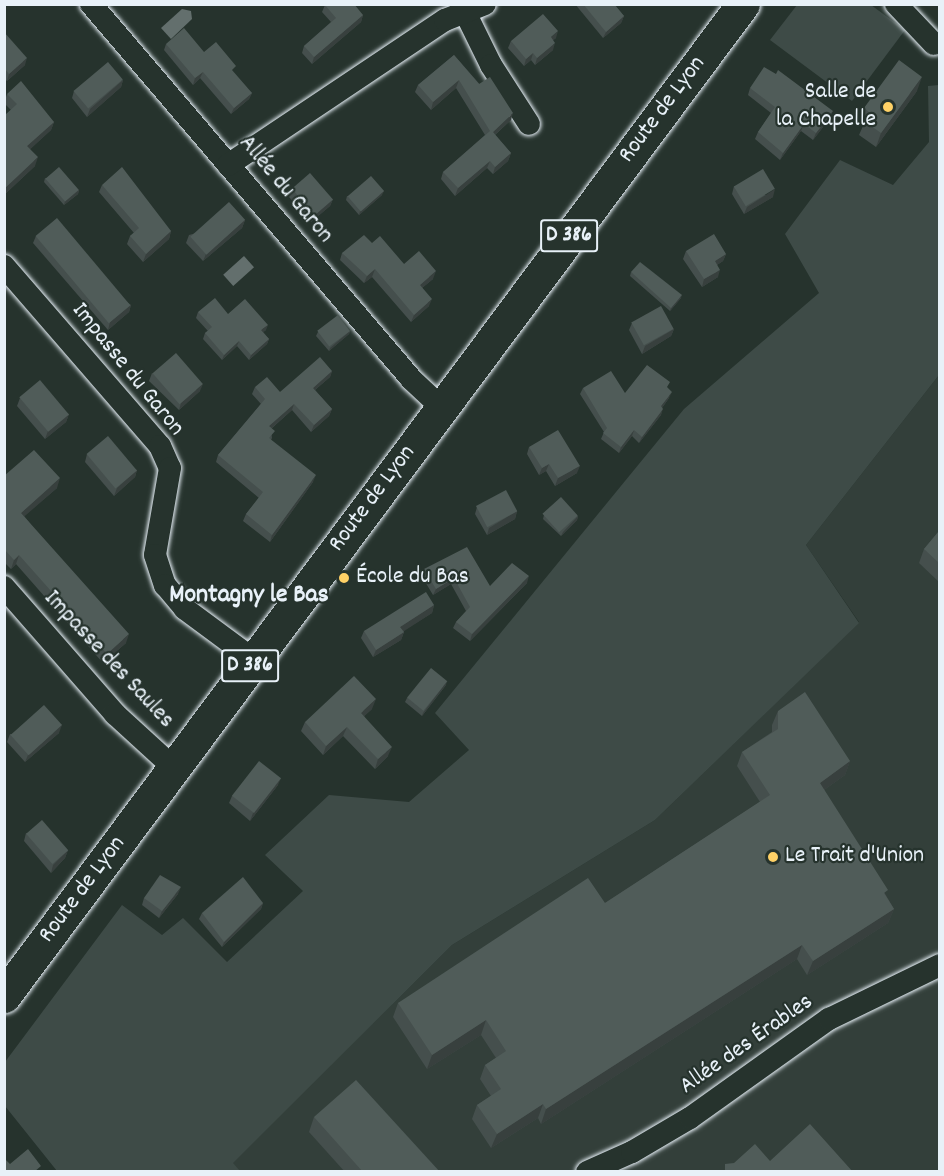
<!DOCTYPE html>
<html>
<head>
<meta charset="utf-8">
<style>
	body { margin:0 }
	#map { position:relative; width:944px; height:1176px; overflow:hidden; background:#26332d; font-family:Dekko,sans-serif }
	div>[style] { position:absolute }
	.built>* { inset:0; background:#333f3a }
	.green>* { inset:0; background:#3e4b47 }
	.water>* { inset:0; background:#636f6d; transform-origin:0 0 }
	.roads { filter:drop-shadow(0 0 2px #e8f1f8) drop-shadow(0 0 2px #e8f1f8) }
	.street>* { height:22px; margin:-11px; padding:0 11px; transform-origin:11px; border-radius:11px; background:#26332d }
	.primary>* { height:33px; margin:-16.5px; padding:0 16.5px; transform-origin:16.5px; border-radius:16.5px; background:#26332d }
	.wall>* { inset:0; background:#454f4d }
	.shaded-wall>* { inset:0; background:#38403e }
	.building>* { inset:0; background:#505c59; transform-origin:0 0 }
	.dots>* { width:16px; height:16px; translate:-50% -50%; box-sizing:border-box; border:3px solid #26332d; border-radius:50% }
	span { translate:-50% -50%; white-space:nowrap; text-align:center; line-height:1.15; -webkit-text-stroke:4.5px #26332d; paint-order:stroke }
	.shield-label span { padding:2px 4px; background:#26332d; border:2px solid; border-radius:4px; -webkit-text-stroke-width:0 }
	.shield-label { font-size:22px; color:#e8f1f8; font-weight:700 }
	.poi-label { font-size:24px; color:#e8f1f8 }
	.right { translate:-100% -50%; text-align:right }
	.left { translate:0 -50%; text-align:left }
	.street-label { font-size:24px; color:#e8f1f8 }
	.neighbourhood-label { font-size:26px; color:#e8f1f8; font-weight:700 }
	.frame { position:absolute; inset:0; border:6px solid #e8f1f8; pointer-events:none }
</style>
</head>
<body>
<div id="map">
	<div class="built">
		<div style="clip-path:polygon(939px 375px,939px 1171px,240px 1172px,232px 1163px,452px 945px,655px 820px,859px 622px,806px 545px)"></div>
	</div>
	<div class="green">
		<div style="clip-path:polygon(797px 5px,871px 5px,905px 30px,852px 101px,770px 40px)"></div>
		<div style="clip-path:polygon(939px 85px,939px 375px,806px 545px,859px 623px,655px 820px,452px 945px,233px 1163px,240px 1171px,57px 1171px,5px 1106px,5px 1062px,122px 905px,162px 935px,183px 918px,227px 962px,303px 891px,265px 855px,329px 795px,409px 802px,469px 750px,435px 713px,684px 409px,819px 293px,785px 234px,840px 160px,893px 185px,929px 142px,928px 86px)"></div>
	</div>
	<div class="water">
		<div style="clip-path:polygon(182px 9px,191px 11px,192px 19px,171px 39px,161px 28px)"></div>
		<div style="left:244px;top:256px;width:15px;height:28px;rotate:48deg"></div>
	</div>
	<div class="roads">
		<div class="street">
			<div style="left:91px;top:4px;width:493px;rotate:49.5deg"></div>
			<div style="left:411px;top:379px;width:41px;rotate:43deg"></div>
			<div style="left:461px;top:4px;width:68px;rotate:63.8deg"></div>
			<div style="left:491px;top:65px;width:70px;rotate:57.2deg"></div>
			<div style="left:896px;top:4px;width:55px;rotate:46.5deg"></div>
			<div style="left:228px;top:165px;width:261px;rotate:-33.8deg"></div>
			<div style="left:445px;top:20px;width:43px;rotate:-21.8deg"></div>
			<div style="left:4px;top:266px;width:238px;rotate:49.1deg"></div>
			<div style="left:160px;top:446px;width:24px;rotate:66deg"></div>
			<div style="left:170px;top:468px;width:88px;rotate:99.8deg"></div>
			<div style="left:155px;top:555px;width:32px;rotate:72deg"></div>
			<div style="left:165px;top:585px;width:31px;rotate:50deg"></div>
			<div style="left:185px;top:609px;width:86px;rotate:36.5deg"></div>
			<div style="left:4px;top:587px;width:169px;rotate:48.8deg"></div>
			<div style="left:115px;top:714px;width:80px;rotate:42.5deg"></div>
			<div style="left:587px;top:1172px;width:49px;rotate:-24deg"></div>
			<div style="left:632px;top:1152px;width:67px;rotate:-30.4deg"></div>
			<div style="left:690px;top:1118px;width:171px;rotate:-35.5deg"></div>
			<div style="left:829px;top:1019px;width:123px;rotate:-25.9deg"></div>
		</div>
		<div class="primary">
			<div style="left:4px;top:996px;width:1237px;rotate:-53.32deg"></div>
		</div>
	</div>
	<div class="wall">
		<div style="clip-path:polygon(575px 4px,614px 4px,624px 16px,621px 23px,603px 38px)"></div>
		<div style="clip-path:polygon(325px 5px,363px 15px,361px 22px,312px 64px,302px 53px,304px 46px,331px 22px,322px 12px)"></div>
		<div style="clip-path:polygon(4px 32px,25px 65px,7px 81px,4px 78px)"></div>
		<div style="clip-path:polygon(556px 38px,553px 40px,553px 50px,535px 65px,531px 60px,524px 66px,508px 48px,511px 41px)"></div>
		<div style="clip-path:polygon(166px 44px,204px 52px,252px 93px,249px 99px,231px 114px,200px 78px,193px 85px,164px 50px)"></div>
		<div style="clip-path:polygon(454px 55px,511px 120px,495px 135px,511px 153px,508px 161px,493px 174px,487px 168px,455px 196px,441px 179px,443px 172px,485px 135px,456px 88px,431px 110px,415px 92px,418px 85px)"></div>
		<div style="clip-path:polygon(123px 80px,121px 87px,87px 117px,72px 98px,74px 91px)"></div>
		<div style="clip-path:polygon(750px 88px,830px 118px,813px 140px,801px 131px,780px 160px,755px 139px,758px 132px,771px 113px,748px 95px)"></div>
		<div style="clip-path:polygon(917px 91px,876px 147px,859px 135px,863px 126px,859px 123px,864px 108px)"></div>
		<div style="clip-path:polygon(7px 94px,54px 122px,51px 130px,30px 149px,35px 166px,4px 195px,4px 116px,11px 110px,4px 103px)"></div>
		<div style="clip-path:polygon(45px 178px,79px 190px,78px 194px,64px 205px,44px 182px)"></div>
		<div style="clip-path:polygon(102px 185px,171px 231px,169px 239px,143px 262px,127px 244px,130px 236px,134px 233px,99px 192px)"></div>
		<div style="clip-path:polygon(734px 186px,773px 197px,744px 214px,732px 194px)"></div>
		<div style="clip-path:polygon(292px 189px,333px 199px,330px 206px,311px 222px,289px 197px)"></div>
		<div style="clip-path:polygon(382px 195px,359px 215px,346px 200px,347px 196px)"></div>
		<div style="clip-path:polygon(245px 220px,242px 228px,203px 261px,186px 243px,189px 235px)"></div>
		<div style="clip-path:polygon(36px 236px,131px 305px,129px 312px,108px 330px,33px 243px)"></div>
		<div style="clip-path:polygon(372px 243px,404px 264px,433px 279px,422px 288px,429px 306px,411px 322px,372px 277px,364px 283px,340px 260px,342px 253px)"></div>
		<div style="clip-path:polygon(686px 251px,726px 254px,723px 261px,717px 265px,718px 277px,702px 287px,683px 259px)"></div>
		<div style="clip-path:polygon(631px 272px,681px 298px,670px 311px,630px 276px)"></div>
		<div style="clip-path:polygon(198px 312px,228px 314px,266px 330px,263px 332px,269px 339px,267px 344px,249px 360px,237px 346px,222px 360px,203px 339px,205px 333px,208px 331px,196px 318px)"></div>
		<div style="clip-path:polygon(632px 323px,674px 329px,671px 336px,642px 354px,629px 330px)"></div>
		<div style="clip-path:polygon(350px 331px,349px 334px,329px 351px,316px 336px,318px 332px)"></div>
		<div style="clip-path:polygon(332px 371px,330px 377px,315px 390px,332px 409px,329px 416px,311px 432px,292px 410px,271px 429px,272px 438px,271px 440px,313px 482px,270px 542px,243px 521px,246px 514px,259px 498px,216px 462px,218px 455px,261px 404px,252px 394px,255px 387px,280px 392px)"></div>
		<div style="clip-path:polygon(152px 373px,200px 391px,179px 410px,149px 381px)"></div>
		<div style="clip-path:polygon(583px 388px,625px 393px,668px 388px,669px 398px,662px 408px,661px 415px,639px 443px,632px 436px,619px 453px,601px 439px,604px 432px,580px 394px)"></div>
		<div style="clip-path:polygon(20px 398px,69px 414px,66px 422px,45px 439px,17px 406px)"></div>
		<div style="clip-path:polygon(529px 447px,577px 473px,555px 486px,546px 471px,539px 475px,527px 454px)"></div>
		<div style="clip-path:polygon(87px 454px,137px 470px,135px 477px,114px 496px,85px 462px)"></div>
		<div style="clip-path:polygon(4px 476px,57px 488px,24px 516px,126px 643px,103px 663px,16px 564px,11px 569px,4px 562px)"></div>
		<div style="clip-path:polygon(477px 507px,517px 511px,515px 519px,487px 535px,475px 514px)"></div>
		<div style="clip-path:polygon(544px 515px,578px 516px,577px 520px,561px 536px,543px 519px)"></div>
		<div style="clip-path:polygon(939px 531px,939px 582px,919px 563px,924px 549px)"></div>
		<div style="clip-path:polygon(424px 569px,490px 586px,527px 583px,470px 641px,453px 628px,456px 622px,466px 611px,451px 584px,433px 595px,421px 575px)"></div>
		<div style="clip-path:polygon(434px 605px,432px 613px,403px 631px,404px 632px,401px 640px,373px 657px,361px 638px,364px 631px)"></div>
		<div style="clip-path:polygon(446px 685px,422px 716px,405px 702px,407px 698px)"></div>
		<div style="clip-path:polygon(372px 709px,364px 716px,388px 756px,375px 769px,343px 736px,323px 755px,301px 731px,305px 722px)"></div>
		<div style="clip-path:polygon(778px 711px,850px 761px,845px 775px,824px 790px,894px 909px,888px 923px,807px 975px,797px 959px,541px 1124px,538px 1118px,491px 1148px,472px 1119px,477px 1105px,491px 1096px,480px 1079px,485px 1065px,496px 1058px,481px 1035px,427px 1069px,393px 1017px,398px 1003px,605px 903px,760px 802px,737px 766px,742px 752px,772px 732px,772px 725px)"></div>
		<div style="clip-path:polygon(59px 733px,25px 762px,7px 742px,10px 734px)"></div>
		<div style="clip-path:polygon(278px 785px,250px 821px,229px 803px,232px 796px)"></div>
		<div style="clip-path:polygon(26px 833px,68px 850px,65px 858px,51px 873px,24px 841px)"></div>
		<div style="clip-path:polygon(178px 894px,159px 918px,142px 905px,144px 898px)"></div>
		<div style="clip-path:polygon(263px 903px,261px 909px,222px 947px,199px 919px,202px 913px)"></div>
		<div style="clip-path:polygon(314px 1117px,440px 1172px,345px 1172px,309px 1132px)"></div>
	</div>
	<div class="shaded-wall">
		<div style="clip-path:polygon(363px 15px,361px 22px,312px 64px,314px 57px)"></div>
		<div style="clip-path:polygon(624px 16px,621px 23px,603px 38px,606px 32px)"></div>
		<div style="clip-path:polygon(558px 31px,556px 38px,549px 44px,551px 37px)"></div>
		<div style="clip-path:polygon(555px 43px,553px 50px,535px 65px,537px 58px)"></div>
		<div style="clip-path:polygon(533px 53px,531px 60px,524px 66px,526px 59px)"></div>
		<div style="clip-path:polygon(27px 58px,25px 65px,7px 81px,9px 74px)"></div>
		<div style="clip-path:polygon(203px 72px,200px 78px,193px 85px,195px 78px)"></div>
		<div style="clip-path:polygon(922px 77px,917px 91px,876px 147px,881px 133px)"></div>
		<div style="clip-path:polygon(123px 80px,121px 87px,87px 117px,90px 109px)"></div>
		<div style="clip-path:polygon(459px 80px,456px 88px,431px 110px,433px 102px)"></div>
		<div style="clip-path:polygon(252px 93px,249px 99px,231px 114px,234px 108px)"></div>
		<div style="clip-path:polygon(833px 111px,830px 118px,813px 140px,816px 133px)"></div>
		<div style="clip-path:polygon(513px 113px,511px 120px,490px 139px,493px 132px)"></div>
		<div style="clip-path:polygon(54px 122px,51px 130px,24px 155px,27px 146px)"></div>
		<div style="clip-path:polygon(804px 124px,801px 131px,780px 160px,783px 153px)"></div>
		<div style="clip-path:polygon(511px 153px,508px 161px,493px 174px,495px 167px)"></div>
		<div style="clip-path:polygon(38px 157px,35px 166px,4px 195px,4px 189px)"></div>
		<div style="clip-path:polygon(490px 161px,487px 168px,455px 196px,458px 188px)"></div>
		<div style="clip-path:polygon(775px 189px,773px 197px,744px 214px,747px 207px)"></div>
		<div style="clip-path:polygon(79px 190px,78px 194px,64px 205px,65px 201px)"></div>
		<div style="clip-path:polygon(384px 191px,382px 195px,359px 215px,360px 211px)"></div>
		<div style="clip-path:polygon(333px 199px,330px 206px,311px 222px,314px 215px)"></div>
		<div style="clip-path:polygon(245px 220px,242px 228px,203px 261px,206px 254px)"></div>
		<div style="clip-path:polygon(171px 231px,169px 239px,143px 262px,146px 254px)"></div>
		<div style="clip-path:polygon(726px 254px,723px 261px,712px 268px,715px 261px)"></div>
		<div style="clip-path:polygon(375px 269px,372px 277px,364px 283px,367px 276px)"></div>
		<div style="clip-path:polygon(720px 270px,718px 277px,702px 287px,704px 279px)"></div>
		<div style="clip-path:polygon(436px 271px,433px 279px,417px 292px,420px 285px)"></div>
		<div style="clip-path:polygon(682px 295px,681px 298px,670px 311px,671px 308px)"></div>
		<div style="clip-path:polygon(432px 299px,429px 306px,411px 322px,414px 315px)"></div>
		<div style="clip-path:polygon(131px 305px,129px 312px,108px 330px,110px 322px)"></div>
		<div style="clip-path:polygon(268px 325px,266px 330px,259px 336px,261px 330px)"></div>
		<div style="clip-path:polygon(674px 329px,671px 336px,642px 354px,645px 346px)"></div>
		<div style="clip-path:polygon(350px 331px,349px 334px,329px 351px,330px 348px)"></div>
		<div style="clip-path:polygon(269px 339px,267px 344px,249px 360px,251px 355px)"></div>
		<div style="clip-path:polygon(239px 341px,237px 346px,222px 360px,224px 355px)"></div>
		<div style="clip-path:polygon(332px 371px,330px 377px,310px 394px,313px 388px)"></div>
		<div style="clip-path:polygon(203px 384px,200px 391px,179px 410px,181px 403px)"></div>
		<div style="clip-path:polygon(672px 392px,669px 398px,659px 412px,661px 406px)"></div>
		<div style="clip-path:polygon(294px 404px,292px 410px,266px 433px,269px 426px)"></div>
		<div style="clip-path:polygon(332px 409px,329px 416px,311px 432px,314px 425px)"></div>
		<div style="clip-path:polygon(663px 409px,661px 415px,639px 443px,642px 437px)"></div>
		<div style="clip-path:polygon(69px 414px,66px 422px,45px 439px,48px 431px)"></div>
		<div style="clip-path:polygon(634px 430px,632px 436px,619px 453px,621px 447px)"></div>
		<div style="clip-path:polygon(549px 464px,546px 471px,539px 475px,542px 468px)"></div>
		<div style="clip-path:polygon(580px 466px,577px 473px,555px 486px,558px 478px)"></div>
		<div style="clip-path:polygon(137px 470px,135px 477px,114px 496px,117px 488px)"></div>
		<div style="clip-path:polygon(316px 475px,313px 482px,270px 542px,272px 535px)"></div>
		<div style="clip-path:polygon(60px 478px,57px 488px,18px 522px,21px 513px)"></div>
		<div style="clip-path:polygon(517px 511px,515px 519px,487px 535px,489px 528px)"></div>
		<div style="clip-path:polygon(578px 516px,577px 520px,561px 536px,563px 532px)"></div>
		<div style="clip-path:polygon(19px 555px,16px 564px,11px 569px,14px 560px)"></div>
		<div style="clip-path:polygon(529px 576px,527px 583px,470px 641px,472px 634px)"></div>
		<div style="clip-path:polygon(454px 578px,451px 584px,433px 595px,436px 589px)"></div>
		<div style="clip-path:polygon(434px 605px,432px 613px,398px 635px,400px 627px)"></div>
		<div style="clip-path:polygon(404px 632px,401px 640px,373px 657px,376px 650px)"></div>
		<div style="clip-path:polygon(129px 634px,126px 643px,103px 663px,107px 654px)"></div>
		<div style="clip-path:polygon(447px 681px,446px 685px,422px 716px,423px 713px)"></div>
		<div style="clip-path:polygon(376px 699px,372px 709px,358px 722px,361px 713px)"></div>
		<div style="clip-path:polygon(62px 725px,59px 733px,25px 762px,28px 755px)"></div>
		<div style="clip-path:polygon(347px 727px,343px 736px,323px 755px,326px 746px)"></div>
		<div style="clip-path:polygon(392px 747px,388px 756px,375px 769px,378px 759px)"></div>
		<div style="clip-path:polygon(850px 761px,845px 775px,814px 797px,820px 783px)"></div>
		<div style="clip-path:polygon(281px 778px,278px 785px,250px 821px,253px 813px)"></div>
		<div style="clip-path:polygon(68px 850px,65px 858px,51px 873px,53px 865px)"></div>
		<div style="clip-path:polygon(181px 887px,178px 894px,159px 918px,162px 911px)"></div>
		<div style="clip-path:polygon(263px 903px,261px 909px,222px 947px,224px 942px)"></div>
		<div style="clip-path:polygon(894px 909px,888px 923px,807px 975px,813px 961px)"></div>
		<div style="clip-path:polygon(802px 945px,797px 959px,541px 1124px,546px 1109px)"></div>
		<div style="clip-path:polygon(486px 1020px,481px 1035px,427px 1069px,432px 1055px)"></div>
		<div style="clip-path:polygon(543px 1104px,538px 1118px,491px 1148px,497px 1134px)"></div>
	</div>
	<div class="building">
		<div style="clip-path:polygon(325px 4px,354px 4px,363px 15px,314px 57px,304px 46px,336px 18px,325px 5px)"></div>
		<div style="clip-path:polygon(583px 4px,614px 4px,624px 16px,606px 32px)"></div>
		<div style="clip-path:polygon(543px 14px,558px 31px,551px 37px,555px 43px,537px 58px,533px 53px,526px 59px,511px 41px)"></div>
		<div style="clip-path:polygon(184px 28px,204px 52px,216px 42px,236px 66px,232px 70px,252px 93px,234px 108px,203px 72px,195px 78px,166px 44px)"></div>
		<div style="clip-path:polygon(4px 32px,27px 58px,9px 74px,4px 68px)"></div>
		<div style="clip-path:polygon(454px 55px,479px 84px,490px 77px,513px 113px,493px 132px,511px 153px,495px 167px,490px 161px,458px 188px,443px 172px,490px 131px,459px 80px,433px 102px,418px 85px)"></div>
		<div style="clip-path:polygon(899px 60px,922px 77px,881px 133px,864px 121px,870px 113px,864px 108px)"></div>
		<div style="left:108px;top:62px;width:23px;height:45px;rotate:50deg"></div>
		<div style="clip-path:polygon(764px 67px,776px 74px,778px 70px,833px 111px,816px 133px,804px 124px,783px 153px,758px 132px,775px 107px,750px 88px)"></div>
		<div style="clip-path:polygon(21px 81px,54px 122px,27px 146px,38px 157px,4px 189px,4px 116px,17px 104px,7px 94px)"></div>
		<div style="left:59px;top:167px;width:30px;height:18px;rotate:49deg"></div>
		<div style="clip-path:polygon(122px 167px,171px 231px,146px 254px,130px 236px,139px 228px,102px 185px)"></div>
		<div style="left:763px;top:169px;width:23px;height:34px;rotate:59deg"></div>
		<div style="left:310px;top:173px;width:35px;height:24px;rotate:49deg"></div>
		<div style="left:371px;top:176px;width:20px;height:31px;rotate:49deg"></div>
		<div style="left:229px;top:202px;width:24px;height:52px;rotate:48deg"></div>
		<div style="left:57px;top:218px;width:114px;height:28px;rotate:50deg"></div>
		<div style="clip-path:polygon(714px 234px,726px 254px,715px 261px,720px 270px,704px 279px,686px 251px)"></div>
		<div style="clip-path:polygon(364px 235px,372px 243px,380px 236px,404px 264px,419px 251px,436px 271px,420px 285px,432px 299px,414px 315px,375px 269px,367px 276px,342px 253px)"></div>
		<div style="clip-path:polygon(640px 262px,682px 295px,671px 308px,631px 272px)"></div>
		<div style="clip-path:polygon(215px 298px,228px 314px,245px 299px,268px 325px,261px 330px,269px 339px,251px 355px,239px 341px,224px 355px,205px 333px,212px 327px,198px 312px)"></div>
		<div style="left:661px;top:306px;width:26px;height:34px;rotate:61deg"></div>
		<div style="left:338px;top:315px;width:20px;height:26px;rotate:53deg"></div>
		<div style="left:176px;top:353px;width:41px;height:31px;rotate:49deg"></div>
		<div style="clip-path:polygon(320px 357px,332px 371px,313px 388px,332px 409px,314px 425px,294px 404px,269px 426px,275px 431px,269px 438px,316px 475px,272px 535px,246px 514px,263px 492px,218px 455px,265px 399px,255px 387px,267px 377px,280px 392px)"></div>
		<div style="clip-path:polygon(647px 365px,670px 382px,667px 387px,672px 392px,661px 406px,663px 409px,642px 437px,634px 430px,621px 447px,603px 433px,607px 428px,583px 388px,611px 371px,625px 393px)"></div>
		<div style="left:40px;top:380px;width:45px;height:27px;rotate:50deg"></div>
		<div style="clip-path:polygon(558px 430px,580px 466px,558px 478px,549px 464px,542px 468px,529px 447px)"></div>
		<div style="left:108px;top:436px;width:45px;height:28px;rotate:50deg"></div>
		<div style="clip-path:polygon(34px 450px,60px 478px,21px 513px,129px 634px,107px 654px,19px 555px,14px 560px,4px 549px,4px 476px)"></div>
		<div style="left:506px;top:490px;width:24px;height:34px;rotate:62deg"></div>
		<div style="left:561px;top:497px;width:25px;height:25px;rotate:48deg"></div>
		<div style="clip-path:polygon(939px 531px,939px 563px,924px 549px)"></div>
		<div style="clip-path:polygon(467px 547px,490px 586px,512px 563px,529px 576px,472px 634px,456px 622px,470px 607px,454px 578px,436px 589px,424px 569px)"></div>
		<div style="clip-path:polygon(426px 592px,434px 605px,400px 627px,404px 632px,376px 650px,364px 631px)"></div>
		<div style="left:431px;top:668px;width:21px;height:38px;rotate:39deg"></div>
		<div style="clip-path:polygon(354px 676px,376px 699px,361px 713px,392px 747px,378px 759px,347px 727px,326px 746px,305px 722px)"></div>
		<div style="clip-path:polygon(805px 692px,850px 761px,820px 783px,888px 890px,884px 893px,894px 909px,813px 961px,802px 945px,546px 1109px,543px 1104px,497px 1134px,477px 1105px,501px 1089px,485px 1065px,506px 1051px,486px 1020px,432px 1055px,398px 1003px,588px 878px,605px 903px,770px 795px,742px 752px,778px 729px,778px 711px)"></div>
		<div style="left:44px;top:705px;width:27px;height:45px;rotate:48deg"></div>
		<div style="left:259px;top:761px;width:28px;height:44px;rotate:38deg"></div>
		<div style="left:42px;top:820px;width:40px;height:21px;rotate:49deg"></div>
		<div style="clip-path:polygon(160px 875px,181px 887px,162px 911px,144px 898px)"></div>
		<div style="clip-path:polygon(243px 877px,263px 903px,224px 942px,202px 913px)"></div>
		<div style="clip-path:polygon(356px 1080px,440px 1172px,363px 1172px,314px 1117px)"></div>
		<div style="clip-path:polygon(810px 1124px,853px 1172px,725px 1172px,725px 1164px,734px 1163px,755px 1144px,770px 1161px)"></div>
		<div style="clip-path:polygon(28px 1149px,41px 1166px,34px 1172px,4px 1172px,4px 1158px,10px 1164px)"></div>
	</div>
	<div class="dots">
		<div style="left:888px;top:107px;background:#ffd166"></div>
		<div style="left:344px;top:578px;background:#ffd166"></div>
		<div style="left:773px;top:857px;background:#ffd166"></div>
	</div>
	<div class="shield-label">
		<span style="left:569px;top:236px">D 386</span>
		<span style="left:250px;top:666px">D 386</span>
	</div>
	<div class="poi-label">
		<span class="right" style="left:876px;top:107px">Salle de<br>la Chapelle</span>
		<span class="left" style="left:356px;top:578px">École du Bas</span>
		<span class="left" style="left:785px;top:857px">Le Trait d'Union</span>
	</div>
	<div class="street-label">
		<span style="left:663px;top:110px;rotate:-53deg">Route de Lyon</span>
		<span style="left:285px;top:190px;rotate:50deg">Allée du Garon</span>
		<span style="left:127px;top:370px;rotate:51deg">Impasse du Garon</span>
		<span style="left:373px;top:499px;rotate:-53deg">Route de Lyon</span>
		<span style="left:108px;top:660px;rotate:47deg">Impasse des Saules</span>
		<span style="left:83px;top:890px;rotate:-53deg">Route de Lyon</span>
		<span style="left:747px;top:1045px;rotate:-35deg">Allée des Érables</span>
	</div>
	<div class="neighbourhood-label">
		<span style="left:249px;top:596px">Montagny le Bas</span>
	</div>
	<div class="frame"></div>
</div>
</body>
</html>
